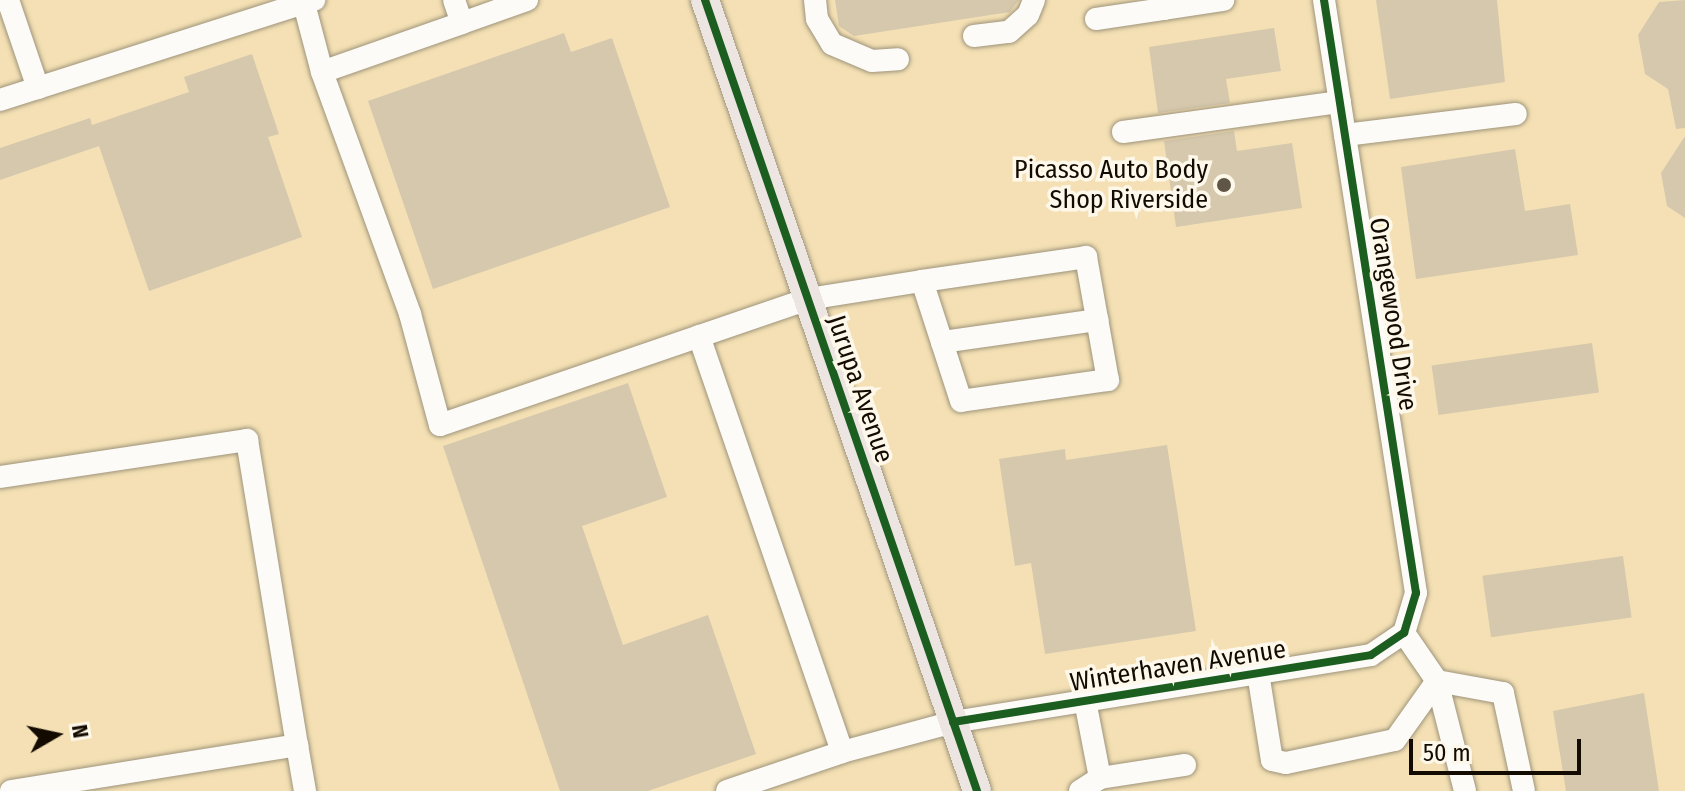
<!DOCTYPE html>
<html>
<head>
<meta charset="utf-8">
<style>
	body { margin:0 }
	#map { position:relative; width:1685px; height:791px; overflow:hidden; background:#efe4cd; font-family:"Fira Sans Condensed",sans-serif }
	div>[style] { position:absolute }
	.built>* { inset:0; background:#f4e0b4; transform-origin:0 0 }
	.building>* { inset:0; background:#d5c8ad; transform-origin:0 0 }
	.roads { filter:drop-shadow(0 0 2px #9e947b) drop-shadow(0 0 2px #9e947b) }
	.minor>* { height:22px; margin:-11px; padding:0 11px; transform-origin:11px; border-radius:11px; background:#fdfbf8 }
	.major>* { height:28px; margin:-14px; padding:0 14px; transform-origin:14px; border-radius:14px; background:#ece5e1 }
	.cycleway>* { height:8px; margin:-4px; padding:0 4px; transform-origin:4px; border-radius:4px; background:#1b5e20 }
	.dots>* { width:22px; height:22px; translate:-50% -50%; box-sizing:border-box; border:4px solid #fef8ea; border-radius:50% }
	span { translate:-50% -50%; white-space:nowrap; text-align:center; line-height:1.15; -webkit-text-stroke:7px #fef8ea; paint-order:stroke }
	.poi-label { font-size:26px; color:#130a00 }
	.right { translate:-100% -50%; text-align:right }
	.street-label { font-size:26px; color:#130a00 }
	.north { position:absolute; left:16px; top:695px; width:80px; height:80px; -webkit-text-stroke:6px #fef8ea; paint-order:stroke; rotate:81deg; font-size:22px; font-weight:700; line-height:32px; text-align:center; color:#130a00 }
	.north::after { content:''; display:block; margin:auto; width:28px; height:36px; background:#130a00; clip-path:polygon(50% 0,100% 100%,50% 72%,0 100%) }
	.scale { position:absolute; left:1409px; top:739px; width:172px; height:36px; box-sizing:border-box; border:4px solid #130a00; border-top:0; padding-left:10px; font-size:24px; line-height:28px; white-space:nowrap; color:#130a00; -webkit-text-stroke:6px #fef8ea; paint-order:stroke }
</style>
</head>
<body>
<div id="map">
	<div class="built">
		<div style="left:0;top:0;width:1685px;height:791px"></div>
	</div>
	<div class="building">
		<div style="clip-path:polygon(835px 0,1019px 0,1010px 12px,854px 36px,839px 26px)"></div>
		<div style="clip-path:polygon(1376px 0,1497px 0,1505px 82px,1390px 99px)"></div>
		<div style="clip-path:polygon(1685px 0,1685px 128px,1676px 129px,1668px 89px,1645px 74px,1638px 35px,1659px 2px)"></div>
		<div style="clip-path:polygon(1274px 28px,1281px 71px,1226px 79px,1230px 103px,1158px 113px,1149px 47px)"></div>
		<div style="clip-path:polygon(564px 33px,571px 52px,612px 38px,670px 207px,433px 289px,368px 101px)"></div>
		<div style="clip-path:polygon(252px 54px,279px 134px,268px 137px,302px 237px,149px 291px,99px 146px,0 180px,0 148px,90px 118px,92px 125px,189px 92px,184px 77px)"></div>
		<div style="clip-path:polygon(1234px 131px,1237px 151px,1292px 143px,1302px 208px,1176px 227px,1164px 141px)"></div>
		<div style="clip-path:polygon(1685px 136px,1685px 218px,1667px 206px,1661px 173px)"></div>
		<div style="clip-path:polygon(1515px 149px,1525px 211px,1570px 204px,1578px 255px,1416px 279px,1401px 167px)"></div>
		<div style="left:1592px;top:343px;width:50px;height:162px;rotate:82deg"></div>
		<div style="clip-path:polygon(628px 383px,667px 497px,582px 526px,623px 645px,708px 615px,756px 754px,648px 791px,560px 791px,443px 446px)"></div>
		<div style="clip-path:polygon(1167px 445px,1196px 631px,1045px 654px,1031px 563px,1015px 566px,999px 459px,1065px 449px,1066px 460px)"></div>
		<div style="left:1623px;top:556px;width:62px;height:142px;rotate:82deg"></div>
		<div style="clip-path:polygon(1644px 693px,1659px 791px,1566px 791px,1553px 711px)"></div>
	</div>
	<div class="roads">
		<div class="minor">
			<div style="left:8px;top:0;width:93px;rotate:71.2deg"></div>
			<div style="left:303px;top:0;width:74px;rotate:75.2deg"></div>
			<div style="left:454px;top:0;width:24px;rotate:71deg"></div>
			<div style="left:462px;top:23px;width:69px;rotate:-19.5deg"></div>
			<div style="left:815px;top:0;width:19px;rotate:84deg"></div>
			<div style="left:817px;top:19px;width:29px;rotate:59deg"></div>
			<div style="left:832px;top:44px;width:43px;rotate:23deg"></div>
			<div style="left:872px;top:61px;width:26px;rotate:-4deg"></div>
			<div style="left:1163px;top:0;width:9px;rotate:84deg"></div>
			<div style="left:1164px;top:9px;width:60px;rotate:-8.7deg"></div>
			<div style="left:1324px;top:0;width:600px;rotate:81.18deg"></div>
			<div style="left:1416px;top:593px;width:42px;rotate:106.7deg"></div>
			<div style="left:1096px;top:19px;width:69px;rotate:-8.4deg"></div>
			<div style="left:462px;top:23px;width:148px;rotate:160.7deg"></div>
			<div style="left:322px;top:72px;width:258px;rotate:70deg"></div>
			<div style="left:410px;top:314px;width:115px;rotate:74.9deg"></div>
			<div style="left:440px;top:425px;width:389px;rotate:-18.9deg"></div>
			<div style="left:808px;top:299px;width:115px;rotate:-9deg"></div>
			<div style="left:922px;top:281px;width:166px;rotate:-8.3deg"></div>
			<div style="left:1086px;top:257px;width:125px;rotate:79.9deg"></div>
			<div style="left:1108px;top:380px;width:148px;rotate:171.9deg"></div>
			<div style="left:961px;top:401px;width:126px;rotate:-108deg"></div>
			<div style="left:974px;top:36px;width:35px;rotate:-7deg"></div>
			<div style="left:1009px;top:32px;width:25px;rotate:-42deg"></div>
			<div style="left:1028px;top:15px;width:16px;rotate:-68deg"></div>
			<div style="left:0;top:100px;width:330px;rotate:-17.7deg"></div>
			<div style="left:1123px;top:132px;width:219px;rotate:-7.9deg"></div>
			<div style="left:1345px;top:135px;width:172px;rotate:-7deg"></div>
			<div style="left:699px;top:336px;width:440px;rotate:71deg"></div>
			<div style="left:842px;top:752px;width:115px;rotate:-15.1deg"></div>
			<div style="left:953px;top:722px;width:423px;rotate:-9.1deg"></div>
			<div style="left:1371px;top:655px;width:40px;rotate:-34deg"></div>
			<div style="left:942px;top:342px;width:157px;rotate:-8.1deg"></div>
			<div style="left:0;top:477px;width:250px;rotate:-8.5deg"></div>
			<div style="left:247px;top:440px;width:309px;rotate:80.7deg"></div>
			<div style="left:1404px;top:633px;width:58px;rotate:55.5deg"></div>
			<div style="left:1437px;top:681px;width:114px;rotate:75.7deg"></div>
			<div style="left:1258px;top:673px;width:88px;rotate:80.9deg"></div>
			<div style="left:1272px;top:760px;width:14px;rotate:12deg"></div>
			<div style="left:1286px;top:763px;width:111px;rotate:-11.9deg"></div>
			<div style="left:1395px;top:740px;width:72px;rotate:-54.6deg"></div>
			<div style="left:1437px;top:681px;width:67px;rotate:10.3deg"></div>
			<div style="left:1503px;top:693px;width:100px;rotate:77.9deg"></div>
			<div style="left:1100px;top:778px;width:86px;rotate:-8.7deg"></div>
			<div style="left:11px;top:791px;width:290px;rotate:-9.1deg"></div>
			<div style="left:297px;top:745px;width:47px;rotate:80.1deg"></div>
			<div style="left:727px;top:791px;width:121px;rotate:-18.7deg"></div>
			<div style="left:1080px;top:791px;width:24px;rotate:-33deg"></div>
			<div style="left:1100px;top:778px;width:78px;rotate:-101deg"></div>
		</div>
		<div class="major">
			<div style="left:705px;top:0;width:836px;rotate:71.02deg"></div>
		</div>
	</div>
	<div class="cycleway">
		<div style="left:705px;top:0;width:836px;rotate:71.02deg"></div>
		<div style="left:953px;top:722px;width:423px;rotate:-9.1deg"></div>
		<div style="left:1371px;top:655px;width:40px;rotate:-34deg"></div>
		<div style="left:1404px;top:633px;width:42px;rotate:-73.3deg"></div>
		<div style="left:1416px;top:593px;width:600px;rotate:-98.82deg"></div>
	</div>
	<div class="dots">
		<div style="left:1224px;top:185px;background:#605648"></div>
	</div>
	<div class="poi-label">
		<span class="right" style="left:1208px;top:185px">Picasso Auto Body<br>Shop Riverside</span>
	</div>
	<div class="street-label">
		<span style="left:1393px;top:314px;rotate:81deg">Orangewood Drive</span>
		<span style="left:860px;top:389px;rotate:71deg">Jurupa Avenue</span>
		<span style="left:1178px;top:666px;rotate:-9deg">Winterhaven Avenue</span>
	</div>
	<div class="north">N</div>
	<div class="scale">50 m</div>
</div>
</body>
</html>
